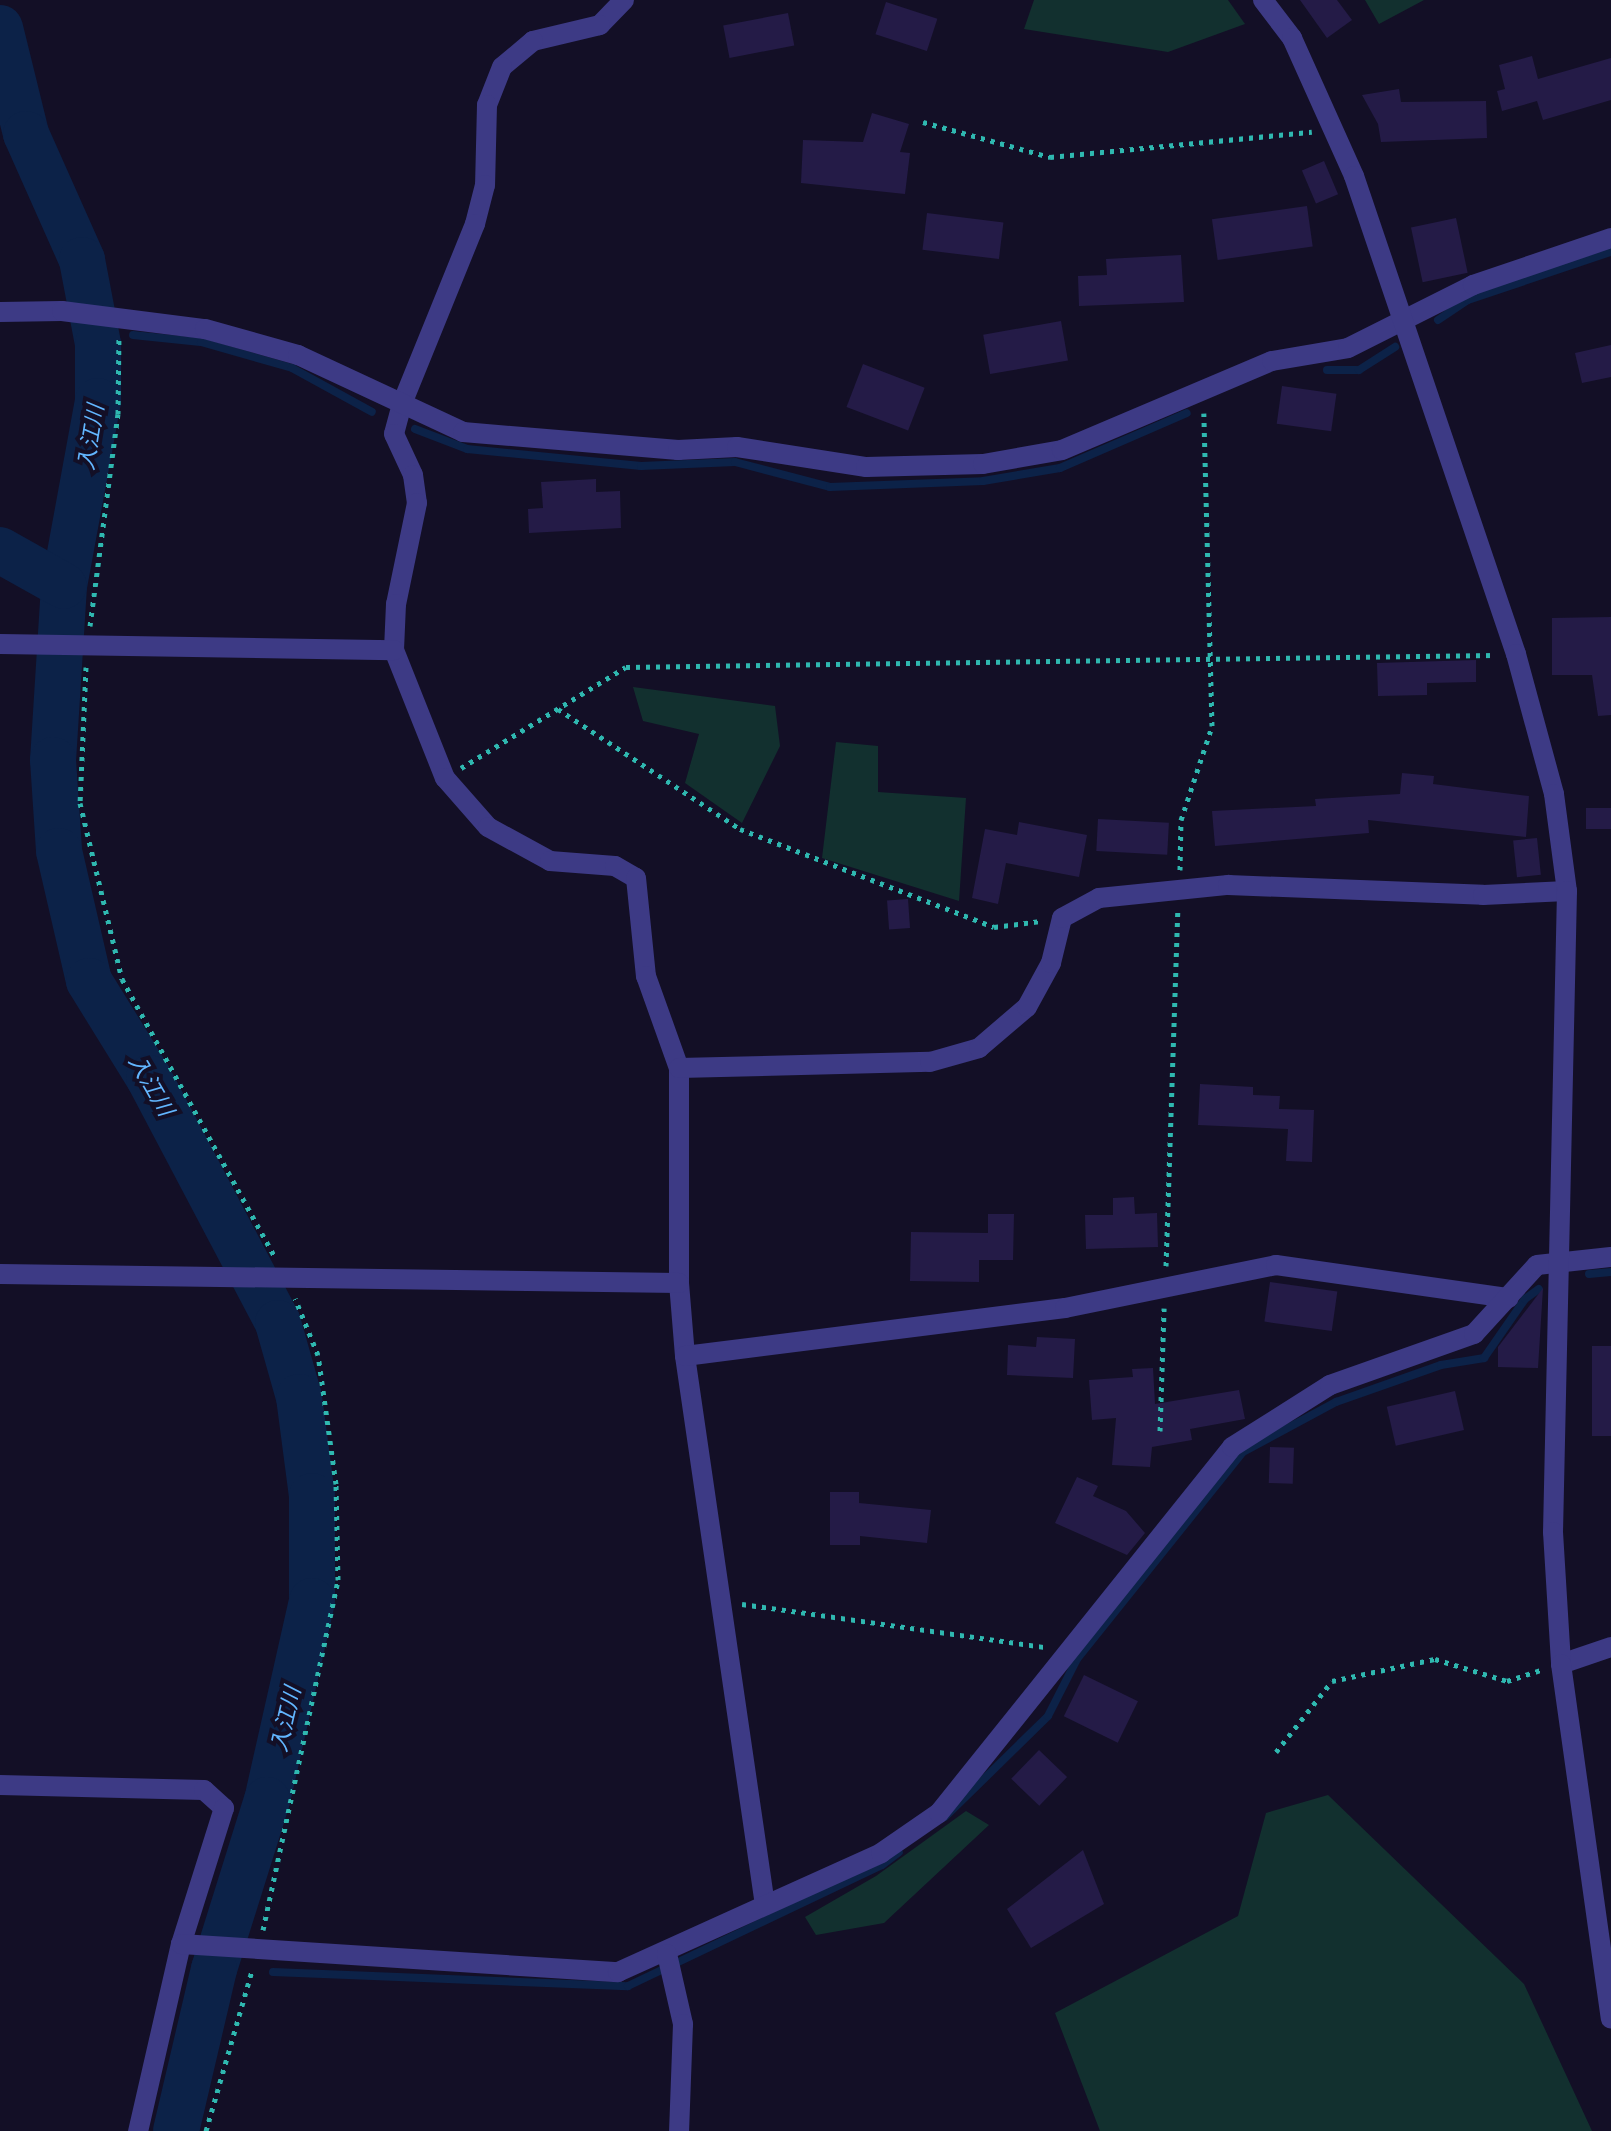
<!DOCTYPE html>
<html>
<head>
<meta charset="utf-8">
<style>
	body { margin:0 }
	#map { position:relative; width:1611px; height:2131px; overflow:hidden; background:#130f26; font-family:"Open Sans","Noto Sans JP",sans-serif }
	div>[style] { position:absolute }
	.green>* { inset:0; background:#12302f }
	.stream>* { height:8px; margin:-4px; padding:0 4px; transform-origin:4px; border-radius:4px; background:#0c2248 }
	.river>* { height:46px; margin:-23px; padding:0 23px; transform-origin:23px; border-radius:23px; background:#0c2248 }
	.building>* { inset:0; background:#241b47; transform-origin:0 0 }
	.path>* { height:5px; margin-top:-2.5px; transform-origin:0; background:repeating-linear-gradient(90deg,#2fb8b0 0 4px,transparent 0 10px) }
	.minor>* { height:20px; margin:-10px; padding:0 10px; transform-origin:10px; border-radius:10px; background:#3d3a85 }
	.tertiary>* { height:20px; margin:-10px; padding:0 10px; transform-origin:10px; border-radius:10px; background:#3d3a85 }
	span { translate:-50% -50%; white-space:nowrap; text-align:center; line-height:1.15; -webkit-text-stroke:8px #130f26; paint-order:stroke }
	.water-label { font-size:22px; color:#62b6ff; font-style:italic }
</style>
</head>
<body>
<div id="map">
	<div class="green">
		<div style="clip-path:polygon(1034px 0,1228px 0,1245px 24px,1168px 52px,1024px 29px)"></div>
		<div style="clip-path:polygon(1365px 0,1424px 0,1379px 24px)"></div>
		<div style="clip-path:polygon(633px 687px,775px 706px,780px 746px,742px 823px,685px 783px,699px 734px,643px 721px)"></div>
		<div style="clip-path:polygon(836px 742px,878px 746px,878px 792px,966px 798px,959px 901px,822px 858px)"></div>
		<div style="clip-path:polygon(1328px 1795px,1524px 1984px,1592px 2131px,1100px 2131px,1055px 2013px,1238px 1916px,1266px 1813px)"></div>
		<div style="clip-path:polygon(966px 1811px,989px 1825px,884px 1923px,816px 1935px,805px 1917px,876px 1876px)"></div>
	</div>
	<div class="stream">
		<div style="left:1438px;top:320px;width:36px;rotate:-34deg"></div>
		<div style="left:1468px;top:300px;width:151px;rotate:-18.6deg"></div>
		<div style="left:133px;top:335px;width:68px;rotate:5.9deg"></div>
		<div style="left:201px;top:342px;width:95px;rotate:15.9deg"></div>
		<div style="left:292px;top:368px;width:91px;rotate:28.8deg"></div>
		<div style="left:1327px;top:370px;width:32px"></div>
		<div style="left:1359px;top:370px;width:43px;rotate:-32.6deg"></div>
		<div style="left:415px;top:429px;width:56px;rotate:21deg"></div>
		<div style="left:467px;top:449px;width:175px;rotate:5.6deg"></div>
		<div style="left:641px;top:466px;width:94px;rotate:-2.4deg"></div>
		<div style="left:735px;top:462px;width:98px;rotate:14.7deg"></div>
		<div style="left:830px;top:487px;width:153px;rotate:-2.2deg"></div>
		<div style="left:983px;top:481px;width:78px;rotate:-9.6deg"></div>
		<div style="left:1060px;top:468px;width:138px;rotate:-23.4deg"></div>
		<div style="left:1589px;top:1274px;width:22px;rotate:-5deg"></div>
		<div style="left:945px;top:1817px;width:144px;rotate:-44.4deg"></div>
		<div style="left:1048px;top:1716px;width:64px;rotate:-63deg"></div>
		<div style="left:1077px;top:1659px;width:265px;rotate:-51.3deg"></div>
		<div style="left:1243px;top:1452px;width:106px;rotate:-28.3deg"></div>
		<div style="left:1336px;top:1402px;width:111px;rotate:-19.4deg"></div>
		<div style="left:1441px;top:1365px;width:44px;rotate:-9.2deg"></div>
		<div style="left:1484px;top:1358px;width:72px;rotate:-55.2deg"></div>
		<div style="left:1525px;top:1299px;width:17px;rotate:-36deg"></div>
		<div style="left:273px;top:1972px;width:355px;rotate:2.3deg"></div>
		<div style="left:628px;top:1986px;width:281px;rotate:-25.5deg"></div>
		<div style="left:882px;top:1865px;width:21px;rotate:-37deg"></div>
	</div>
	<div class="river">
		<div style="left:0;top:28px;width:109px;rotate:76.2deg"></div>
		<div style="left:26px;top:134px;width:138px;rotate:66deg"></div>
		<div style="left:82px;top:260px;width:86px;rotate:79.2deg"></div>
		<div style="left:98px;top:344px;width:57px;rotate:90deg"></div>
		<div style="left:98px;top:401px;width:188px;rotate:100.4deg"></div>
		<div style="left:64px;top:586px;width:174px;rotate:93.6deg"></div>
		<div style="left:53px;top:760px;width:91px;rotate:86.2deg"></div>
		<div style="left:59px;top:851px;width:133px;rotate:77deg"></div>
		<div style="left:89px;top:981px;width:114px;rotate:58.3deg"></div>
		<div style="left:149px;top:1078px;width:277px;rotate:62.2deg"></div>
		<div style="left:278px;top:1323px;width:77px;rotate:74.2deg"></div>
		<div style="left:299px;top:1397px;width:100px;rotate:82.5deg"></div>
		<div style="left:312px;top:1496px;width:105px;rotate:90deg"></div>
		<div style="left:312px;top:1601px;width:204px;rotate:102.7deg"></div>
		<div style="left:267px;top:1800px;width:177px;rotate:107.4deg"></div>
		<div style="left:214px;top:1969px;width:166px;rotate:103.2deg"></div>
		<div style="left:0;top:550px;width:73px;rotate:29.4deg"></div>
	</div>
	<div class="building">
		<div style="clip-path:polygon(1300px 0,1337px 0,1352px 20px,1327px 38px)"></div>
		<div style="left:886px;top:2px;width:54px;height:34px;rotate:18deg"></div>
		<div style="left:788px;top:13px;width:33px;height:66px;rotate:79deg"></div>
		<div style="clip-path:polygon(1532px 56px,1538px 79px,1611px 58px,1611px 100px,1543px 120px,1537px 101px,1502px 111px,1497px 91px,1505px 89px,1499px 65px)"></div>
		<div style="clip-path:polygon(1399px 89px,1401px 102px,1486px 101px,1487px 138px,1381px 142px,1378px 124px,1362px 95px)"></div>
		<div style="clip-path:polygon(872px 113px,909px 124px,900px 152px,910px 153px,905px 194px,801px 183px,803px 140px,863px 142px)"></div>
		<div style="left:1324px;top:161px;width:36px;height:24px;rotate:67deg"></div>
		<div style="left:1307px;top:206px;width:41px;height:96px;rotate:82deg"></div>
		<div style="left:927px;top:213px;width:77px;height:37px;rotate:7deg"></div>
		<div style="left:1456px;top:218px;width:56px;height:46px;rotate:78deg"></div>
		<div style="clip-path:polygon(1181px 255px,1184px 302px,1079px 306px,1078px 276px,1107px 275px,1106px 259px)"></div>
		<div style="left:1061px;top:321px;width:40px;height:79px;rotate:80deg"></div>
		<div style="clip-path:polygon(1611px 345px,1611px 377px,1582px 383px,1575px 353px)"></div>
		<div style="left:863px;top:364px;width:66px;height:46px;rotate:21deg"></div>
		<div style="left:1282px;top:386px;width:55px;height:38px;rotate:8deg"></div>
		<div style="clip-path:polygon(596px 479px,596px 492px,620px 491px,621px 528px,529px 533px,528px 509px,543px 508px,541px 482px)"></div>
		<div style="clip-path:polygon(1611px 617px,1611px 715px,1598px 716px,1592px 675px,1552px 675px,1552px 618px)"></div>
		<div style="clip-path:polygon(1476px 660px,1476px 682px,1427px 683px,1427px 695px,1378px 696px,1377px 663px)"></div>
		<div style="clip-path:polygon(1402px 773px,1434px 776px,1433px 784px,1529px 796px,1526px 837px,1368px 820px,1369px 833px,1215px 846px,1212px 811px,1316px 806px,1315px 799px,1400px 794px)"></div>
		<div style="left:1586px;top:808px;width:25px;height:21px"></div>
		<div style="left:1098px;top:819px;width:71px;height:32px;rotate:3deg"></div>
		<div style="clip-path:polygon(1019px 822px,1087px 835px,1079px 877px,1006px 863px,998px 904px,972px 898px,985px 829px,1017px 835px)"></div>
		<div style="left:1537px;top:838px;width:37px;height:24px;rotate:84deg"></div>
		<div style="left:908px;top:899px;width:29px;height:21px;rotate:86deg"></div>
		<div style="clip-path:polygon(1200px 1084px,1253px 1087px,1253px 1095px,1280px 1096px,1279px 1109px,1314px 1110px,1312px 1162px,1286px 1161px,1288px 1129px,1198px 1125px)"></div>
		<div style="clip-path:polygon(1134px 1197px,1135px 1214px,1157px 1213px,1158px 1247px,1086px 1249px,1085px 1215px,1113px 1215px,1113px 1198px)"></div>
		<div style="clip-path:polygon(988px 1214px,1014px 1214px,1013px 1260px,979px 1260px,979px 1282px,910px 1281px,911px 1232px,988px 1233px)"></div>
		<div style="left:1270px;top:1282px;width:68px;height:40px;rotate:8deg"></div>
		<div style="clip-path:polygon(1543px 1288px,1538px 1368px,1498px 1367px,1498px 1347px)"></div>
		<div style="clip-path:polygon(1037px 1337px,1075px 1339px,1073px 1378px,1007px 1375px,1008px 1345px,1036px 1347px)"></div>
		<div style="left:1592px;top:1346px;width:19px;height:90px"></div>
		<div style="clip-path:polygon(1153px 1368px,1155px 1404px,1239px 1390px,1245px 1419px,1190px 1429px,1192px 1440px,1152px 1447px,1150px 1467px,1112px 1465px,1116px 1418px,1092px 1420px,1089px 1380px,1133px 1377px,1132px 1369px)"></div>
		<div style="left:1455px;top:1391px;width:40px;height:70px;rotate:77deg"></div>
		<div style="left:1270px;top:1447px;width:24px;height:36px;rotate:2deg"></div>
		<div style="clip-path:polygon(1077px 1477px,1098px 1486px,1093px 1496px,1126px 1511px,1145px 1533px,1127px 1555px,1055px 1523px)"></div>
		<div style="clip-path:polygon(830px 1492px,859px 1492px,859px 1503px,931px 1510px,927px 1543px,860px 1536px,860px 1545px,830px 1545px)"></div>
		<div style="left:1084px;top:1675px;width:60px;height:46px;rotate:26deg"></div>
		<div style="left:1039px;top:1750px;width:39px;height:40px;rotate:44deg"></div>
		<div style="clip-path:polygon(1083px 1850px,1104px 1904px,1031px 1948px,1007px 1909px)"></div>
	</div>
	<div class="path">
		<div style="left:923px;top:122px;width:132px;rotate:15.4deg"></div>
		<div style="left:1050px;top:157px;width:263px;rotate:-5.5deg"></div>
		<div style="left:90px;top:626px;width:214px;rotate:-82.5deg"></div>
		<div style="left:118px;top:414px;width:77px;rotate:-89.3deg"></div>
		<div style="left:86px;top:667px;width:136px;rotate:92.5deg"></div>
		<div style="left:80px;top:803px;width:181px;rotate:76.6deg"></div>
		<div style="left:122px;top:979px;width:317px;rotate:61.2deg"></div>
		<div style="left:558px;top:709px;width:218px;rotate:33.4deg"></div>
		<div style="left:740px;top:829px;width:272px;rotate:21.1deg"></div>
		<div style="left:994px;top:927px;width:47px;rotate:-7.3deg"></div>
		<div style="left:461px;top:768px;width:193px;rotate:-31.5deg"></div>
		<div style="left:626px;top:667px;width:869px;rotate:-0.79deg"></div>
		<div style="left:1180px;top:870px;width:50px;rotate:-88.9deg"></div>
		<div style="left:1181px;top:820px;width:99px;rotate:-71.7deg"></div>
		<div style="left:1212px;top:726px;width:313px;rotate:-91.5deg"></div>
		<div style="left:1166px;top:1266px;width:354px;rotate:-88.1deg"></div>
		<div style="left:1160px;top:1431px;width:123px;rotate:-88.1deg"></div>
		<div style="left:742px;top:1604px;width:306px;rotate:8.1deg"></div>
		<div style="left:1276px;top:1752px;width:90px;rotate:-51.7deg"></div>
		<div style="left:1332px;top:1681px;width:105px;rotate:-12.1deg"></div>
		<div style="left:1435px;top:1659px;width:75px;rotate:17deg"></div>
		<div style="left:1507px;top:1681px;width:36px;rotate:-18deg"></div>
		<div style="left:263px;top:1930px;width:358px;rotate:-77.9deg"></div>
		<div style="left:338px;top:1580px;width:96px;rotate:-91.2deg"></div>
		<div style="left:336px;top:1484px;width:130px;rotate:-97.9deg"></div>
		<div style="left:318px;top:1355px;width:61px;rotate:-112deg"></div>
		<div style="left:206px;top:2131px;width:166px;rotate:-74deg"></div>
	</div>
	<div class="minor">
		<div style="left:624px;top:0;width:35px;rotate:134deg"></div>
		<div style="left:600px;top:25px;width:69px;rotate:166.6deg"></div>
		<div style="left:533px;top:41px;width:40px;rotate:140deg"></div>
		<div style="left:502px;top:67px;width:41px;rotate:111.5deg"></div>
		<div style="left:487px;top:105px;width:80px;rotate:91.4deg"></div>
		<div style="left:485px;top:185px;width:40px;rotate:104.4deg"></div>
		<div style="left:475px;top:224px;width:194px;rotate:112.1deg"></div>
		<div style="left:402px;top:404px;width:31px;rotate:105deg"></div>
		<div style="left:394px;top:434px;width:45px;rotate:65.1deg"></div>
		<div style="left:413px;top:475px;width:28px;rotate:82deg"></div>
		<div style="left:417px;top:503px;width:103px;rotate:101.7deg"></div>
		<div style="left:396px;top:604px;width:46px;rotate:92.5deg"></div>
		<div style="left:394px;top:650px;width:138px;rotate:68.3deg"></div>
		<div style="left:445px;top:778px;width:65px;rotate:48.7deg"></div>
		<div style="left:488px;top:827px;width:71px;rotate:28.7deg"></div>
		<div style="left:550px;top:861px;width:65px;rotate:4.4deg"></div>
		<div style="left:615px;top:866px;width:24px;rotate:30deg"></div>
		<div style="left:636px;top:878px;width:99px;rotate:84.2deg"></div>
		<div style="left:646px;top:976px;width:98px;rotate:70.3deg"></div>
		<div style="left:679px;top:1068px;width:215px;rotate:90deg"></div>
		<div style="left:679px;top:1283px;width:73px;rotate:85.3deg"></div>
		<div style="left:685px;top:1356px;width:555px;rotate:81.71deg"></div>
		<div style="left:0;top:312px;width:62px;rotate:-0.9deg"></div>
		<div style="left:62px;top:311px;width:144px;rotate:7.2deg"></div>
		<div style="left:205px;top:329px;width:97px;rotate:15.6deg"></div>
		<div style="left:298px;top:355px;width:182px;rotate:25deg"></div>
		<div style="left:463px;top:432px;width:216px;rotate:4.8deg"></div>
		<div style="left:678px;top:450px;width:59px;rotate:-2.9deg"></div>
		<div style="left:737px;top:447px;width:131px;rotate:8.8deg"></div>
		<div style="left:866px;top:467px;width:117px;rotate:-1.5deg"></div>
		<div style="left:983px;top:464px;width:80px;rotate:-10deg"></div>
		<div style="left:1062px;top:450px;width:228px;rotate:-23deg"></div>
		<div style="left:1272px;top:361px;width:77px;rotate:-9.7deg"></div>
		<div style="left:1348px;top:348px;width:140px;rotate:-26.7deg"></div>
		<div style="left:1473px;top:285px;width:146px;rotate:-18.8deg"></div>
		<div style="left:0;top:644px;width:394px;rotate:0.9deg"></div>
		<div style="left:679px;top:1068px;width:251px;rotate:-1.4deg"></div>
		<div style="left:930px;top:1062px;width:51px;rotate:-15.9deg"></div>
		<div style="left:979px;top:1048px;width:63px;rotate:-40.5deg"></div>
		<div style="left:1027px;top:1007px;width:50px;rotate:-61.4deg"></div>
		<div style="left:1051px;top:963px;width:46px;rotate:-76.3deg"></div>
		<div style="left:1062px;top:918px;width:42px;rotate:-28.4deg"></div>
		<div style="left:1099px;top:898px;width:130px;rotate:-5.8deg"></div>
		<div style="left:1228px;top:885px;width:255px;rotate:2.2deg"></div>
		<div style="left:1483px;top:895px;width:84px;rotate:-2.7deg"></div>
		<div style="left:0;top:1274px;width:679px;rotate:0.76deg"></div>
		<div style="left:685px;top:1356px;width:383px;rotate:-7.2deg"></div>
		<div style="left:1065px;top:1308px;width:215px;rotate:-11.5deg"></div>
		<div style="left:1276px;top:1265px;width:235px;rotate:8.1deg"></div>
		<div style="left:1561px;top:1664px;width:53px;rotate:-18.8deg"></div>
		<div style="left:0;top:1785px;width:204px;rotate:1.4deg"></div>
		<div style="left:204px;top:1790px;width:27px;rotate:42deg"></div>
		<div style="left:224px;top:1808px;width:143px;rotate:107.5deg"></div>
		<div style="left:181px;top:1944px;width:192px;rotate:102.9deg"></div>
		<div style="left:181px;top:1944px;width:438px;rotate:3.7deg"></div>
		<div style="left:618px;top:1972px;width:289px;rotate:-24.3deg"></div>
		<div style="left:881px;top:1853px;width:70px;rotate:-34.6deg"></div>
		<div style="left:939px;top:1813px;width:469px;rotate:-51.3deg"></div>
		<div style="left:1232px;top:1447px;width:116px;rotate:-32.3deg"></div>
		<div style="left:1330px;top:1385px;width:153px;rotate:-19.5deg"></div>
		<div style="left:1474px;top:1334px;width:93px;rotate:-47.6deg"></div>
		<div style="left:1537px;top:1265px;width:74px;rotate:-6.2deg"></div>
		<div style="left:667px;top:1954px;width:72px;rotate:77.1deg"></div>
		<div style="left:683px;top:2024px;width:107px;rotate:92.1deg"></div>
	</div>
	<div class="tertiary">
		<div style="left:1263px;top:0;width:48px;rotate:52.7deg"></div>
		<div style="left:1292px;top:38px;width:151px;rotate:65.8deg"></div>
		<div style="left:1354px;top:176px;width:505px;rotate:71.28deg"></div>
		<div style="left:1516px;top:654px;width:145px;rotate:74.8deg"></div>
		<div style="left:1554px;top:794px;width:98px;rotate:82.4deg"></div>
		<div style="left:1567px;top:891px;width:641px;rotate:91.25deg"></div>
		<div style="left:1553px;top:1532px;width:132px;rotate:86.5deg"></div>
		<div style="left:1561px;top:1664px;width:358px;rotate:82deg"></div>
	</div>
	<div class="water-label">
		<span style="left:90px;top:437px;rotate:-81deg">入江川</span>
		<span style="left:152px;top:1085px;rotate:60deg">入江川</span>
		<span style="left:285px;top:1719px;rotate:-77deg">入江川</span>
	</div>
</div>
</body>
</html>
